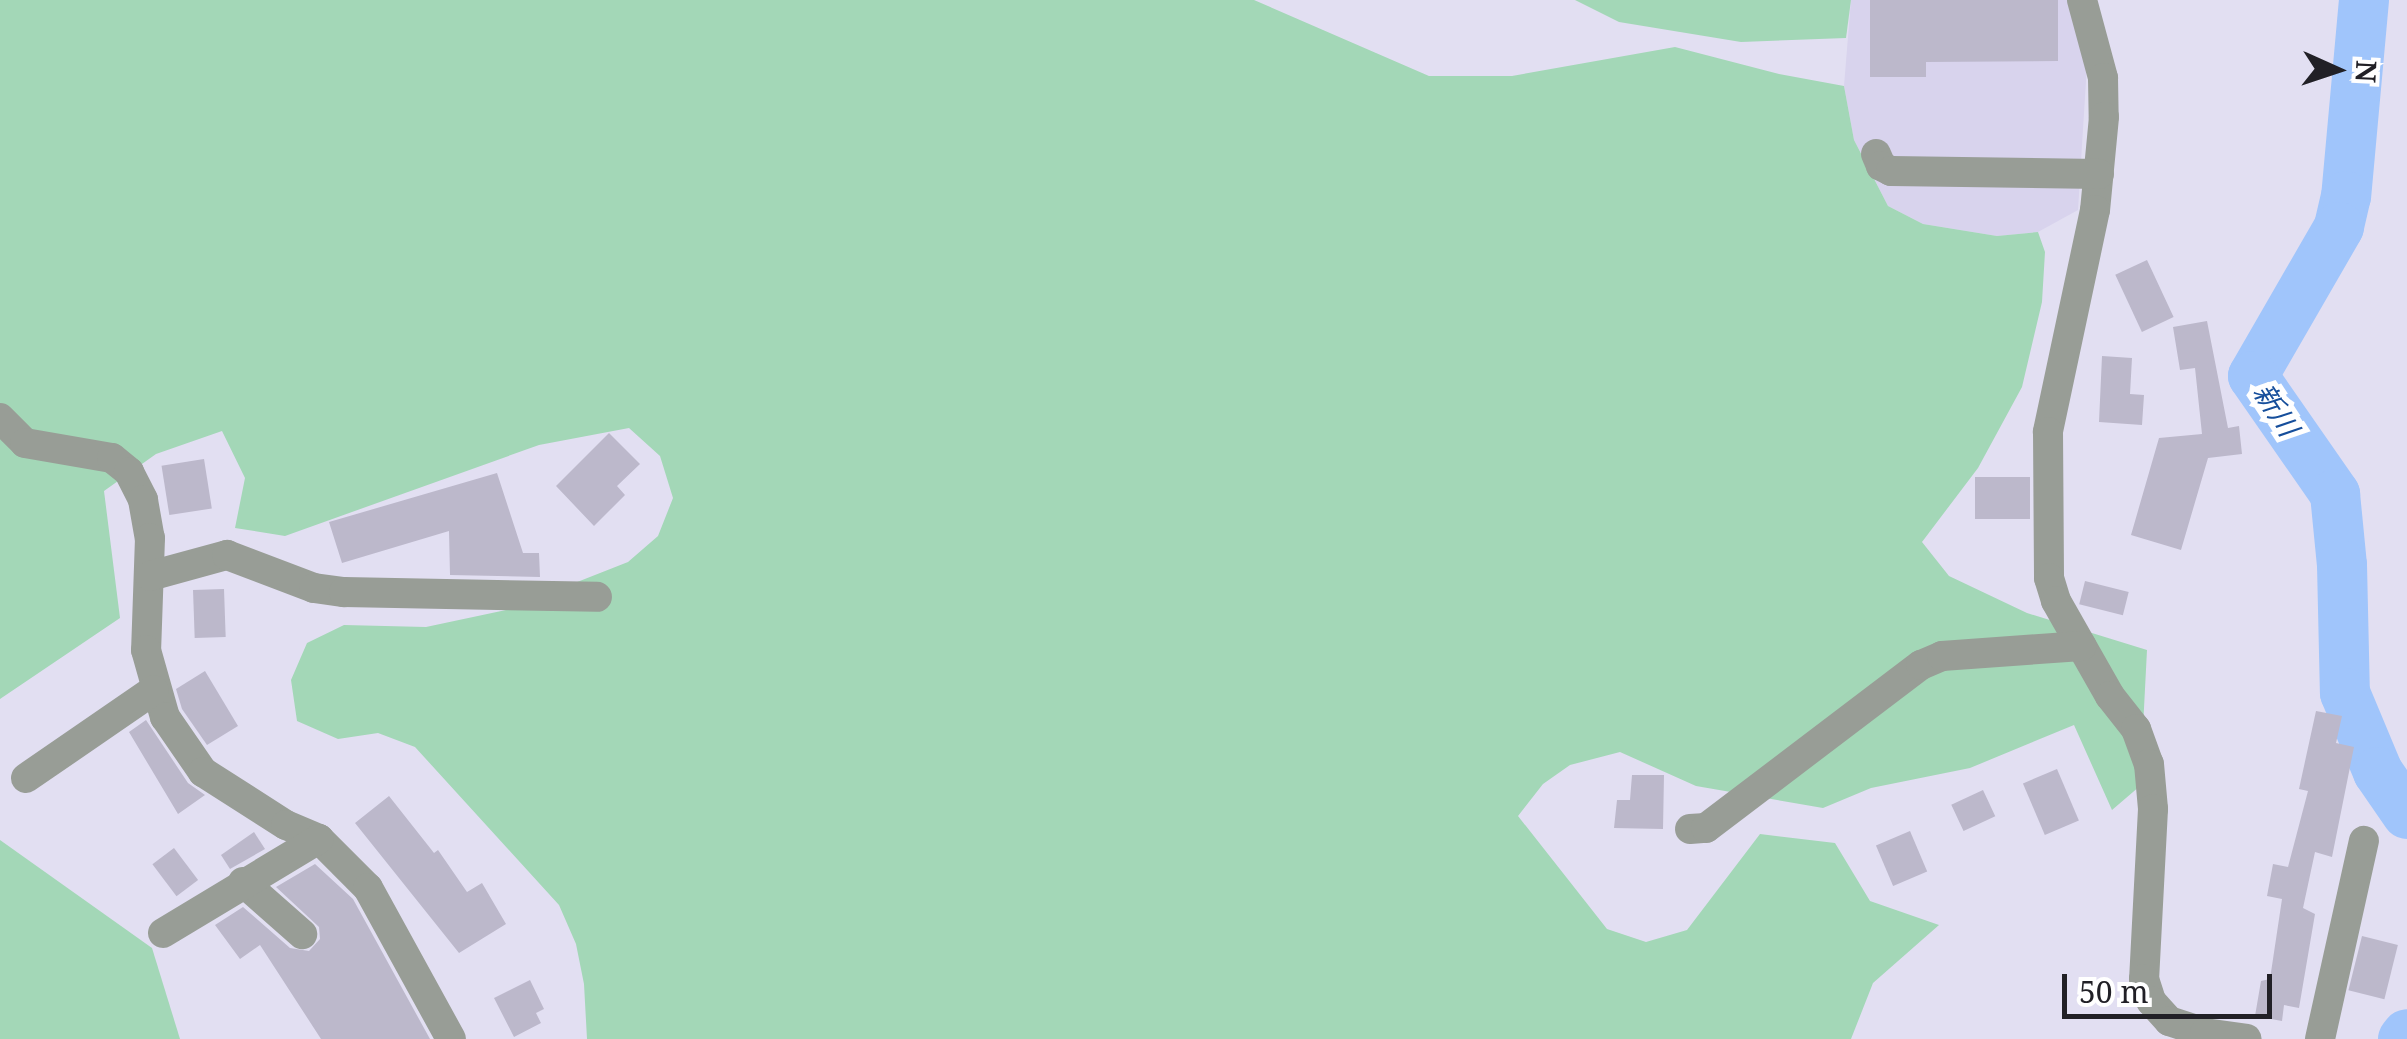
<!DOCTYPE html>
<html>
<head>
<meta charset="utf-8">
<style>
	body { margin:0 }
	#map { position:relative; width:2407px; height:1039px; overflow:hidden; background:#e2dff2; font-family:"Noto Serif","Noto Sans JP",serif }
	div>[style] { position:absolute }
	.built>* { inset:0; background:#d8d3ed }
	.green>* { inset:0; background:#a3d7b7 }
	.river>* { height:50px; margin:-25px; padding:0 25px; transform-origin:25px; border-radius:25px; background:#a0c5fb }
	.building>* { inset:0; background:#bcb8cb; transform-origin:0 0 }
	.minor>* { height:30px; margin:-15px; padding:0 15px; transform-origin:15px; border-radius:15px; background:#989d96 }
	span { translate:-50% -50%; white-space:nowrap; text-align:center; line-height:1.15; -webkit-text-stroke:10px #fff; paint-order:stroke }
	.water-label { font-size:28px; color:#164e9b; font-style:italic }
	.north { position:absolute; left:2287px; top:20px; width:100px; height:100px; -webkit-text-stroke:8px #fff; paint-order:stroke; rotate:93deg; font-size:28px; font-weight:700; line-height:40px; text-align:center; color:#212026 }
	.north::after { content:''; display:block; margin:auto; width:35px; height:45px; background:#212026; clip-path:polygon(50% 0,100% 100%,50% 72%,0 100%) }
	.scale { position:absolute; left:2062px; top:974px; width:210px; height:45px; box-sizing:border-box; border:5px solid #212026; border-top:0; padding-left:12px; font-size:30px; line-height:35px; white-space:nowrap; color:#212026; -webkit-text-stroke:8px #fff; paint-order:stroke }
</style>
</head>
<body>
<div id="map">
	<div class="built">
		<div style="clip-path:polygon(1851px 0,2091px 0,2078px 210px,2038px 232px,1997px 236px,1923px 224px,1888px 206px,1854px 140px,1844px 86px)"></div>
	</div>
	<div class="green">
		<div style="clip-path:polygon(0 0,1254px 0,1429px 76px,1512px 76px,1675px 47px,1779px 74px,1844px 86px,1854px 140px,1888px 206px,1923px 224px,1997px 236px,2038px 232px,2045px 252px,2042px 302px,2022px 387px,1978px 468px,1922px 542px,1949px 576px,2027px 613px,2147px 650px,2140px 786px,2112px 810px,2074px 725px,1970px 768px,1871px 788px,1823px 808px,1696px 786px,1620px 752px,1570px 765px,1543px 784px,1518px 816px,1607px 929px,1646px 942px,1687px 930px,1760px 834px,1835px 843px,1870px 901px,1939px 925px,1873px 983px,1851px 1039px,587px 1039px,584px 984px,576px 944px,559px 905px,415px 747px,378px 733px,338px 739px,297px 721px,291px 680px,307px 643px,344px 625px,426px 627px,506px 610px,628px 562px,658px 536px,673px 498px,660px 456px,629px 428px,539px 445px,285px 536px,235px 528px,245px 478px,222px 431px,156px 454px,104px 491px,120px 618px,0 699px)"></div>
		<div style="clip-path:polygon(1575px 0,1851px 0,1846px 38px,1741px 42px,1619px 22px)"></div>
		<div style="clip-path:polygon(0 840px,152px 948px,180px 1039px,0 1039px)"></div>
	</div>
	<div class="river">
		<div style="left:2364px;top:0;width:197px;rotate:95.2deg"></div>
		<div style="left:2346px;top:196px;width:32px;rotate:103deg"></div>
		<div style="left:2339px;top:227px;width:172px;rotate:120deg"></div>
		<div style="left:2253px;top:376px;width:144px;rotate:55.2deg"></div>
		<div style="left:2335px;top:494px;width:71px;rotate:84.4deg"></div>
		<div style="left:2342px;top:565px;width:128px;rotate:88.7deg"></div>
		<div style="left:2345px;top:693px;width:86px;rotate:67.3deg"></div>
		<div style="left:2378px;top:772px;width:51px;rotate:55.4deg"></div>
		<div style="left:2403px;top:1039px;width:6px;rotate:-51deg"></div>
	</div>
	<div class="building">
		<div style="clip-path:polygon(1870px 0,2058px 0,2058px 61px,1926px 62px,1926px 77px,1870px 77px)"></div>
		<div style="left:2147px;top:260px;width:63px;height:35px;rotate:65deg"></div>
		<div style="clip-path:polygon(2207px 321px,2228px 428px,2239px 426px,2242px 454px,2208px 458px,2181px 550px,2131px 535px,2159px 438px,2202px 434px,2195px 368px,2180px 370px,2173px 327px)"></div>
		<div style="clip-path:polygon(2102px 356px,2132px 358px,2130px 394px,2144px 395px,2142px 425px,2099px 422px)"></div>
		<div style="clip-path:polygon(609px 433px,640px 464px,617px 486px,625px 495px,594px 526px,556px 486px)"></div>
		<div style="left:204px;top:459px;width:50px;height:43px;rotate:81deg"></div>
		<div style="clip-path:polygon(497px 473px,523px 553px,539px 553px,540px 577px,450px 575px,449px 531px,342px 563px,329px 522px)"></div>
		<div style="left:2030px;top:477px;width:42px;height:55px;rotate:90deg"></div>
		<div style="left:2085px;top:581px;width:45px;height:24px;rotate:14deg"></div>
		<div style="left:224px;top:589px;width:48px;height:31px;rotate:88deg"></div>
		<div style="clip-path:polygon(205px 671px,238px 726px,207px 745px,182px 709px,176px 689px)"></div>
		<div style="clip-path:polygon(2316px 711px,2342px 716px,2336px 743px,2354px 747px,2332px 857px,2315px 852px,2303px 908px,2315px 914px,2299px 1008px,2284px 1005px,2282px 1021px,2255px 1016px,2261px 981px,2270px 979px,2282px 899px,2267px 896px,2273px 864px,2288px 867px,2308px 791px,2299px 789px)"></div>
		<div style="clip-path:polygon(146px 720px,188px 783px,205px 795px,178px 814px,129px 732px)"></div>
		<div style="left:2057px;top:769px;width:56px;height:37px;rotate:67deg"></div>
		<div style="clip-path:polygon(1632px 775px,1664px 775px,1663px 829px,1614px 828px,1617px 800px,1630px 800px)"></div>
		<div style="left:1983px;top:790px;width:29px;height:35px;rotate:65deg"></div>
		<div style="clip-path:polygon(389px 796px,434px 853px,438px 850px,467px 892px,482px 883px,506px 924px,459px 953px,355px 823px)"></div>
		<div style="left:1910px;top:831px;width:44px;height:37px;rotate:67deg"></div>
		<div style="clip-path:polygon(254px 832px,265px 849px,230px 869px,221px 855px)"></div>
		<div style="left:174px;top:848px;width:40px;height:27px;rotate:53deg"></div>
		<div style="clip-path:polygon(315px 864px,353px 899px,430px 1039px,321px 1039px,260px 945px,240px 959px,215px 925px,243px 907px,290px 948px,309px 951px,320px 939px,319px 927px,276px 887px)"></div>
		<div style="left:2362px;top:936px;width:37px;height:56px;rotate:14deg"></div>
		<div style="clip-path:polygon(530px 980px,544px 1009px,536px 1013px,541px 1023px,514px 1037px,494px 998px)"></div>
	</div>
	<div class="minor">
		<div style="left:2082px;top:0;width:81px;rotate:74.9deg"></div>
		<div style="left:2103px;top:78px;width:39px;rotate:89deg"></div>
		<div style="left:2104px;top:117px;width:93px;rotate:95.5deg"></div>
		<div style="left:2095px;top:210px;width:227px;rotate:102deg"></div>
		<div style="left:2048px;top:432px;width:146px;rotate:89.6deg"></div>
		<div style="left:2049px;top:578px;width:24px;rotate:73deg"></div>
		<div style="left:2056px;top:601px;width:109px;rotate:60.4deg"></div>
		<div style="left:2110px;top:696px;width:42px;rotate:51.8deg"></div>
		<div style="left:2136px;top:729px;width:37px;rotate:70deg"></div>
		<div style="left:2149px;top:764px;width:45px;rotate:84.9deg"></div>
		<div style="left:2153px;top:809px;width:170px;rotate:93deg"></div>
		<div style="left:2144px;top:979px;width:23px;rotate:72deg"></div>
		<div style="left:2151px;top:1001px;width:27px;rotate:48deg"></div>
		<div style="left:2169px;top:1021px;width:38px;rotate:18deg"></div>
		<div style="left:2205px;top:1033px;width:42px;rotate:8.1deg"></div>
		<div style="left:1876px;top:154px;width:13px;rotate:67deg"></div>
		<div style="left:1881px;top:166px;width:11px;rotate:27deg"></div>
		<div style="left:1891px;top:171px;width:208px;rotate:0.8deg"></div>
		<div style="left:0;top:418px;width:35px;rotate:45deg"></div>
		<div style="left:25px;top:443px;width:88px;rotate:9.8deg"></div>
		<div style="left:112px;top:458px;width:22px;rotate:39deg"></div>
		<div style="left:129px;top:472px;width:31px;rotate:63deg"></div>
		<div style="left:143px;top:500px;width:39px;rotate:80deg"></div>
		<div style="left:150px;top:538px;width:112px;rotate:92deg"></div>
		<div style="left:146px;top:650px;width:70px;rotate:74.2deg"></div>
		<div style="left:165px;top:717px;width:67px;rotate:55.4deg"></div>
		<div style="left:203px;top:772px;width:98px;rotate:32.6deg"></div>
		<div style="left:286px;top:825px;width:36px;rotate:23deg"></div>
		<div style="left:319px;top:839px;width:69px;rotate:45deg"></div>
		<div style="left:368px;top:888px;width:172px;rotate:61.2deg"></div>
		<div style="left:150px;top:576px;width:80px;rotate:-15.3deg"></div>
		<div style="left:227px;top:555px;width:93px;rotate:20.8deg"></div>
		<div style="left:314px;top:588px;width:30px;rotate:8deg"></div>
		<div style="left:344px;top:592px;width:253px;rotate:1.1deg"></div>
		<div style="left:26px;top:778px;width:155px;rotate:-34.5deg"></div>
		<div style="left:1690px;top:829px;width:16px;rotate:-4deg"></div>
		<div style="left:1706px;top:828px;width:270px;rotate:-37.2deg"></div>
		<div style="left:1921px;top:665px;width:23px;rotate:-23deg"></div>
		<div style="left:1942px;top:656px;width:140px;rotate:-4.1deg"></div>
		<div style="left:243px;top:882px;width:79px;rotate:41.4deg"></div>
		<div style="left:163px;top:933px;width:182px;rotate:-31.1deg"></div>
		<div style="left:2320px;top:1039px;width:203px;rotate:-77.5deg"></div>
	</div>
	<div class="water-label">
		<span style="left:2277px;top:409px;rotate:57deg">新川</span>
	</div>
	<div class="north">N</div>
	<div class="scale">50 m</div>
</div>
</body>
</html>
